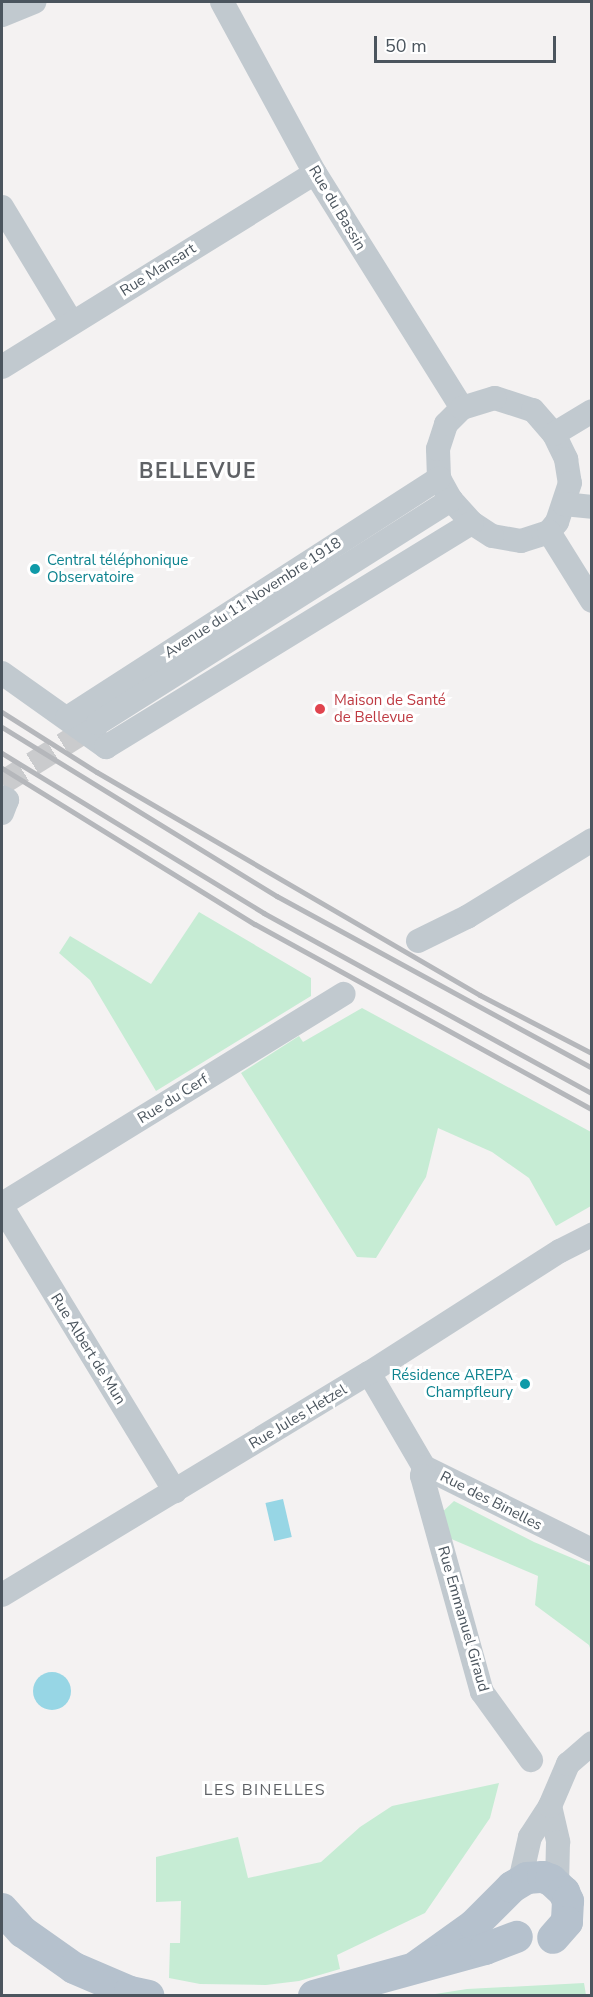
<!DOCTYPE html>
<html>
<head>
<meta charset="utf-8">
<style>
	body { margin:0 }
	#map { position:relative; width:593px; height:1997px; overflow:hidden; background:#f4f2f2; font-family:"Nunito Sans",sans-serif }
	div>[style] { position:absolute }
	.green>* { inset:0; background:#c6ecd4 }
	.water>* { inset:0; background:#97d6e5; transform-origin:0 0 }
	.round { border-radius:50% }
	.minor-tunnel>* { height:24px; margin-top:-12px; transform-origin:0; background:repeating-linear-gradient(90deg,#cacbcd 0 24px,transparent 0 36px) }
	.minor>* { height:24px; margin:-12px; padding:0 12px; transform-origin:12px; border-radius:12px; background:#c1c9cf }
	.major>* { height:32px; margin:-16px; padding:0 16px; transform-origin:16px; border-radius:16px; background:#b5c1cd }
	.rail>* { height:4.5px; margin:-2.25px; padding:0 2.25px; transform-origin:2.25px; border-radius:2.25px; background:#b5b7bb }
	.dots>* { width:16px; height:16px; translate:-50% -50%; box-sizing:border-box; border:3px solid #fff; border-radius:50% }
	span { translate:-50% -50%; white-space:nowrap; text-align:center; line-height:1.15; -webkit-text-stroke:6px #fff; paint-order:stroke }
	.street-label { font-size:15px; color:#4b555e }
	.culture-label { font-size:15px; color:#0d838f }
	.left { translate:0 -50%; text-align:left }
	.right { translate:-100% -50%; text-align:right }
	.health-label { font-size:15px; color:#be3a42 }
	.neighbourhood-label { font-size:16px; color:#5f6266; letter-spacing:1.5px }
	.district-label { font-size:21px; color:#5f6266; font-weight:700; letter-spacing:1.5px }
	.frame { position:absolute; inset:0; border:3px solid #4b555e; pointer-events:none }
	.scale { position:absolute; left:374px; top:36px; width:182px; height:27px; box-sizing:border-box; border:3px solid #4b555e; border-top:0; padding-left:8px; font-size:18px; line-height:21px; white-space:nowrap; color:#4b555e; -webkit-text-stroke:4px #fff; paint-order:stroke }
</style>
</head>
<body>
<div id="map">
	<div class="green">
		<div style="clip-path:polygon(199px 912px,311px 978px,311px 996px,156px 1091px,90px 980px,59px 953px,70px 936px,151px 984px)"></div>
		<div style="clip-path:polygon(362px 1008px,591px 1132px,591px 1206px,556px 1226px,529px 1178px,492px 1152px,438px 1128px,426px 1177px,376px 1258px,357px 1257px,241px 1073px,299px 1036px,303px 1042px)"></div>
		<div style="clip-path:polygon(454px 1501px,534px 1542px,591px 1566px,591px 1651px,589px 1645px,535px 1605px,538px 1576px,442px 1535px,437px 1517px)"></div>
		<div style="clip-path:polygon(499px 1783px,490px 1818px,425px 1913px,337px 1955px,340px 1969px,299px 1981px,266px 1985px,200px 1984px,169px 1978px,170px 1943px,180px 1943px,181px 1901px,156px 1902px,156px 1857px,238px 1837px,248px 1878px,321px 1862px,360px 1827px,392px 1806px)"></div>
		<div style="clip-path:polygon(584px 1983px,586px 1995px,429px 1995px,467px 1989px)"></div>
	</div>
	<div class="water">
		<div style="left:283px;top:1499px;width:39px;height:18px;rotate:77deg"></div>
		<div class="round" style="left:33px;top:1672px;width:38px;height:38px"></div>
	</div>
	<div class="minor-tunnel">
		<div style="left:2px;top:783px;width:113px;rotate:-32deg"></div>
	</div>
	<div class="minor">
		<div style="left:222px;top:2px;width:195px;rotate:61.5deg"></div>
		<div style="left:315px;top:173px;width:277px;rotate:58deg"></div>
		<div style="left:2px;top:15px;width:35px;rotate:-22deg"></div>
		<div style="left:2px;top:207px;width:135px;rotate:58.9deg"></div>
		<div style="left:2px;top:367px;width:368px;rotate:-31.8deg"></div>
		<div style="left:495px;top:398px;width:40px;rotate:18deg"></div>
		<div style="left:533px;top:410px;width:32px;rotate:49deg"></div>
		<div style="left:554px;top:434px;width:28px;rotate:64deg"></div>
		<div style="left:566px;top:459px;width:24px;rotate:81deg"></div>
		<div style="left:570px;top:483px;width:41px;rotate:108.4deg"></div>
		<div style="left:557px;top:522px;width:13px;rotate:129deg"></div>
		<div style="left:549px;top:532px;width:29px;rotate:162deg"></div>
		<div style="left:521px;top:541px;width:29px;rotate:-170deg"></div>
		<div style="left:492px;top:536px;width:24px;rotate:-147deg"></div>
		<div style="left:472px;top:523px;width:31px;rotate:-132deg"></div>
		<div style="left:451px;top:500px;width:25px;rotate:-119deg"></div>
		<div style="left:439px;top:478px;width:29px;rotate:-92deg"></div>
		<div style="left:438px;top:449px;width:26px;rotate:-72deg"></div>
		<div style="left:446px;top:424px;width:23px;rotate:-45deg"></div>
		<div style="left:462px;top:408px;width:34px;rotate:-17deg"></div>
		<div style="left:554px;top:434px;width:44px;rotate:-31.2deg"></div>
		<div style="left:564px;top:504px;width:28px;rotate:6deg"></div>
		<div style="left:549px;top:532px;width:81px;rotate:58.1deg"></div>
		<div style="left:2px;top:673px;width:128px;rotate:35.4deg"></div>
		<div style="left:106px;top:747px;width:429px;rotate:-31.5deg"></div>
		<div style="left:67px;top:718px;width:443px;rotate:-32.8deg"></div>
		<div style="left:98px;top:723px;width:418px;rotate:-32.3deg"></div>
		<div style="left:2px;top:797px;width:6px;rotate:31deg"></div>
		<div style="left:7px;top:800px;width:14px;rotate:111deg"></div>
		<div style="left:418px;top:941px;width:55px;rotate:-26.1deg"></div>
		<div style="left:467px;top:917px;width:147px;rotate:-31.6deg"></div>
		<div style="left:2px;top:1204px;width:401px;rotate:-31.6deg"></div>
		<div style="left:2px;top:1207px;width:333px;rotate:58.7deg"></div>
		<div style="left:369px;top:1373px;width:109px;rotate:59.7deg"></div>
		<div style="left:424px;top:1467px;width:187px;rotate:26.3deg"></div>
		<div style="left:424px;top:1467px;width:9px;rotate:103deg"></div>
		<div style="left:422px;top:1476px;width:224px;rotate:74.5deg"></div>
		<div style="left:482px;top:1692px;width:84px;rotate:54.2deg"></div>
		<div style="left:2px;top:1595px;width:429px;rotate:-31.2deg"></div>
		<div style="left:369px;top:1373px;width:227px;rotate:-32.6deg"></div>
		<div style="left:560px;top:1251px;width:36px;rotate:-27deg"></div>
		<div style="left:550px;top:1806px;width:37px;rotate:77deg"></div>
		<div style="left:558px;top:1842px;width:43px;rotate:91.3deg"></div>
		<div style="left:520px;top:1881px;width:45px;rotate:-77.2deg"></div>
		<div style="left:530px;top:1837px;width:37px;rotate:-57deg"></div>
		<div style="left:550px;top:1806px;width:46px;rotate:-66.8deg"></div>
		<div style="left:568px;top:1764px;width:32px;rotate:-41deg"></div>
	</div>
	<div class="major">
		<div style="left:2px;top:1909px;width:31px;rotate:48deg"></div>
		<div style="left:23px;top:1932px;width:62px;rotate:35.2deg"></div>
		<div style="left:74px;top:1968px;width:61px;rotate:23.2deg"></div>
		<div style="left:130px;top:1992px;width:19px;rotate:12deg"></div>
		<div style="left:417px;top:1966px;width:70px;rotate:-35.7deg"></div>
		<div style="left:474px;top:1925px;width:54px;rotate:-45deg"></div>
		<div style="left:512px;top:1887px;width:17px;rotate:-31deg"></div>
		<div style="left:527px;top:1878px;width:16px;rotate:-4deg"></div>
		<div style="left:543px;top:1877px;width:9px;rotate:21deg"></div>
		<div style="left:551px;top:1880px;width:18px;rotate:43deg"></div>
		<div style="left:564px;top:1892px;width:10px;rotate:66deg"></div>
		<div style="left:568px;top:1901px;width:21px;rotate:93deg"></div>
		<div style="left:567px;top:1922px;width:21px;rotate:131deg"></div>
		<div style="left:314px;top:1996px;width:177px;rotate:-15.4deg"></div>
		<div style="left:485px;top:1949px;width:34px;rotate:-21deg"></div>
	</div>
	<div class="rail">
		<div style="left:2px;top:712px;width:112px;rotate:32.3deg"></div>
		<div style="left:97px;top:772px;width:443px;rotate:30.2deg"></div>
		<div style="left:480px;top:995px;width:126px;rotate:27.4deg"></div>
		<div style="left:2px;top:727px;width:323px;rotate:31.6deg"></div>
		<div style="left:277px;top:896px;width:359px;rotate:28.6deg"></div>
		<div style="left:2px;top:753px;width:307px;rotate:31.4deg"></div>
		<div style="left:264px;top:913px;width:374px;rotate:28.8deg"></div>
		<div style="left:2px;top:768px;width:297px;rotate:31.7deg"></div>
		<div style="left:255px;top:924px;width:384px;rotate:28.8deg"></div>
	</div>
	<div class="dots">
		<div style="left:35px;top:569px;background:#0f9aa8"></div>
		<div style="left:320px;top:709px;background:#e0444e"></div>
		<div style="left:525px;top:1384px;background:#0f9aa8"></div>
	</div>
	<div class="street-label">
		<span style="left:337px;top:208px;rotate:59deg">Rue du Bassin</span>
		<span style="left:158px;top:270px;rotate:-32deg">Rue Mansart</span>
		<span style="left:253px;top:598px;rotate:-33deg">Avenue du 11 Novembre 1918</span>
		<span style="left:173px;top:1099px;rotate:-32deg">Rue du Cerf</span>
		<span style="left:88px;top:1349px;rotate:58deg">Rue Albert de Mun</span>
		<span style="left:298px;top:1417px;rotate:-31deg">Rue Jules Hetzel</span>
		<span style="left:491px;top:1501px;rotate:27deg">Rue des Binelles</span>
		<span style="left:463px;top:1619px;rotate:74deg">Rue Emmanuel Giraud</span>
	</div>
	<div class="culture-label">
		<span class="left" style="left:47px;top:569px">Central téléphonique<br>Observatoire</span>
		<span class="right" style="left:513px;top:1384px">Résidence AREPA<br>Champfleury</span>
	</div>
	<div class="health-label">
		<span class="left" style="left:334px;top:709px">Maison de Santé<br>de Bellevue</span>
	</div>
	<div class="neighbourhood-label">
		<span style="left:265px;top:1790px">LES BINELLES</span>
	</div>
	<div class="district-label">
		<span style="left:198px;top:471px">BELLEVUE</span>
	</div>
	<div class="frame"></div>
	<div class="scale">50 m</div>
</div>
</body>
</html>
